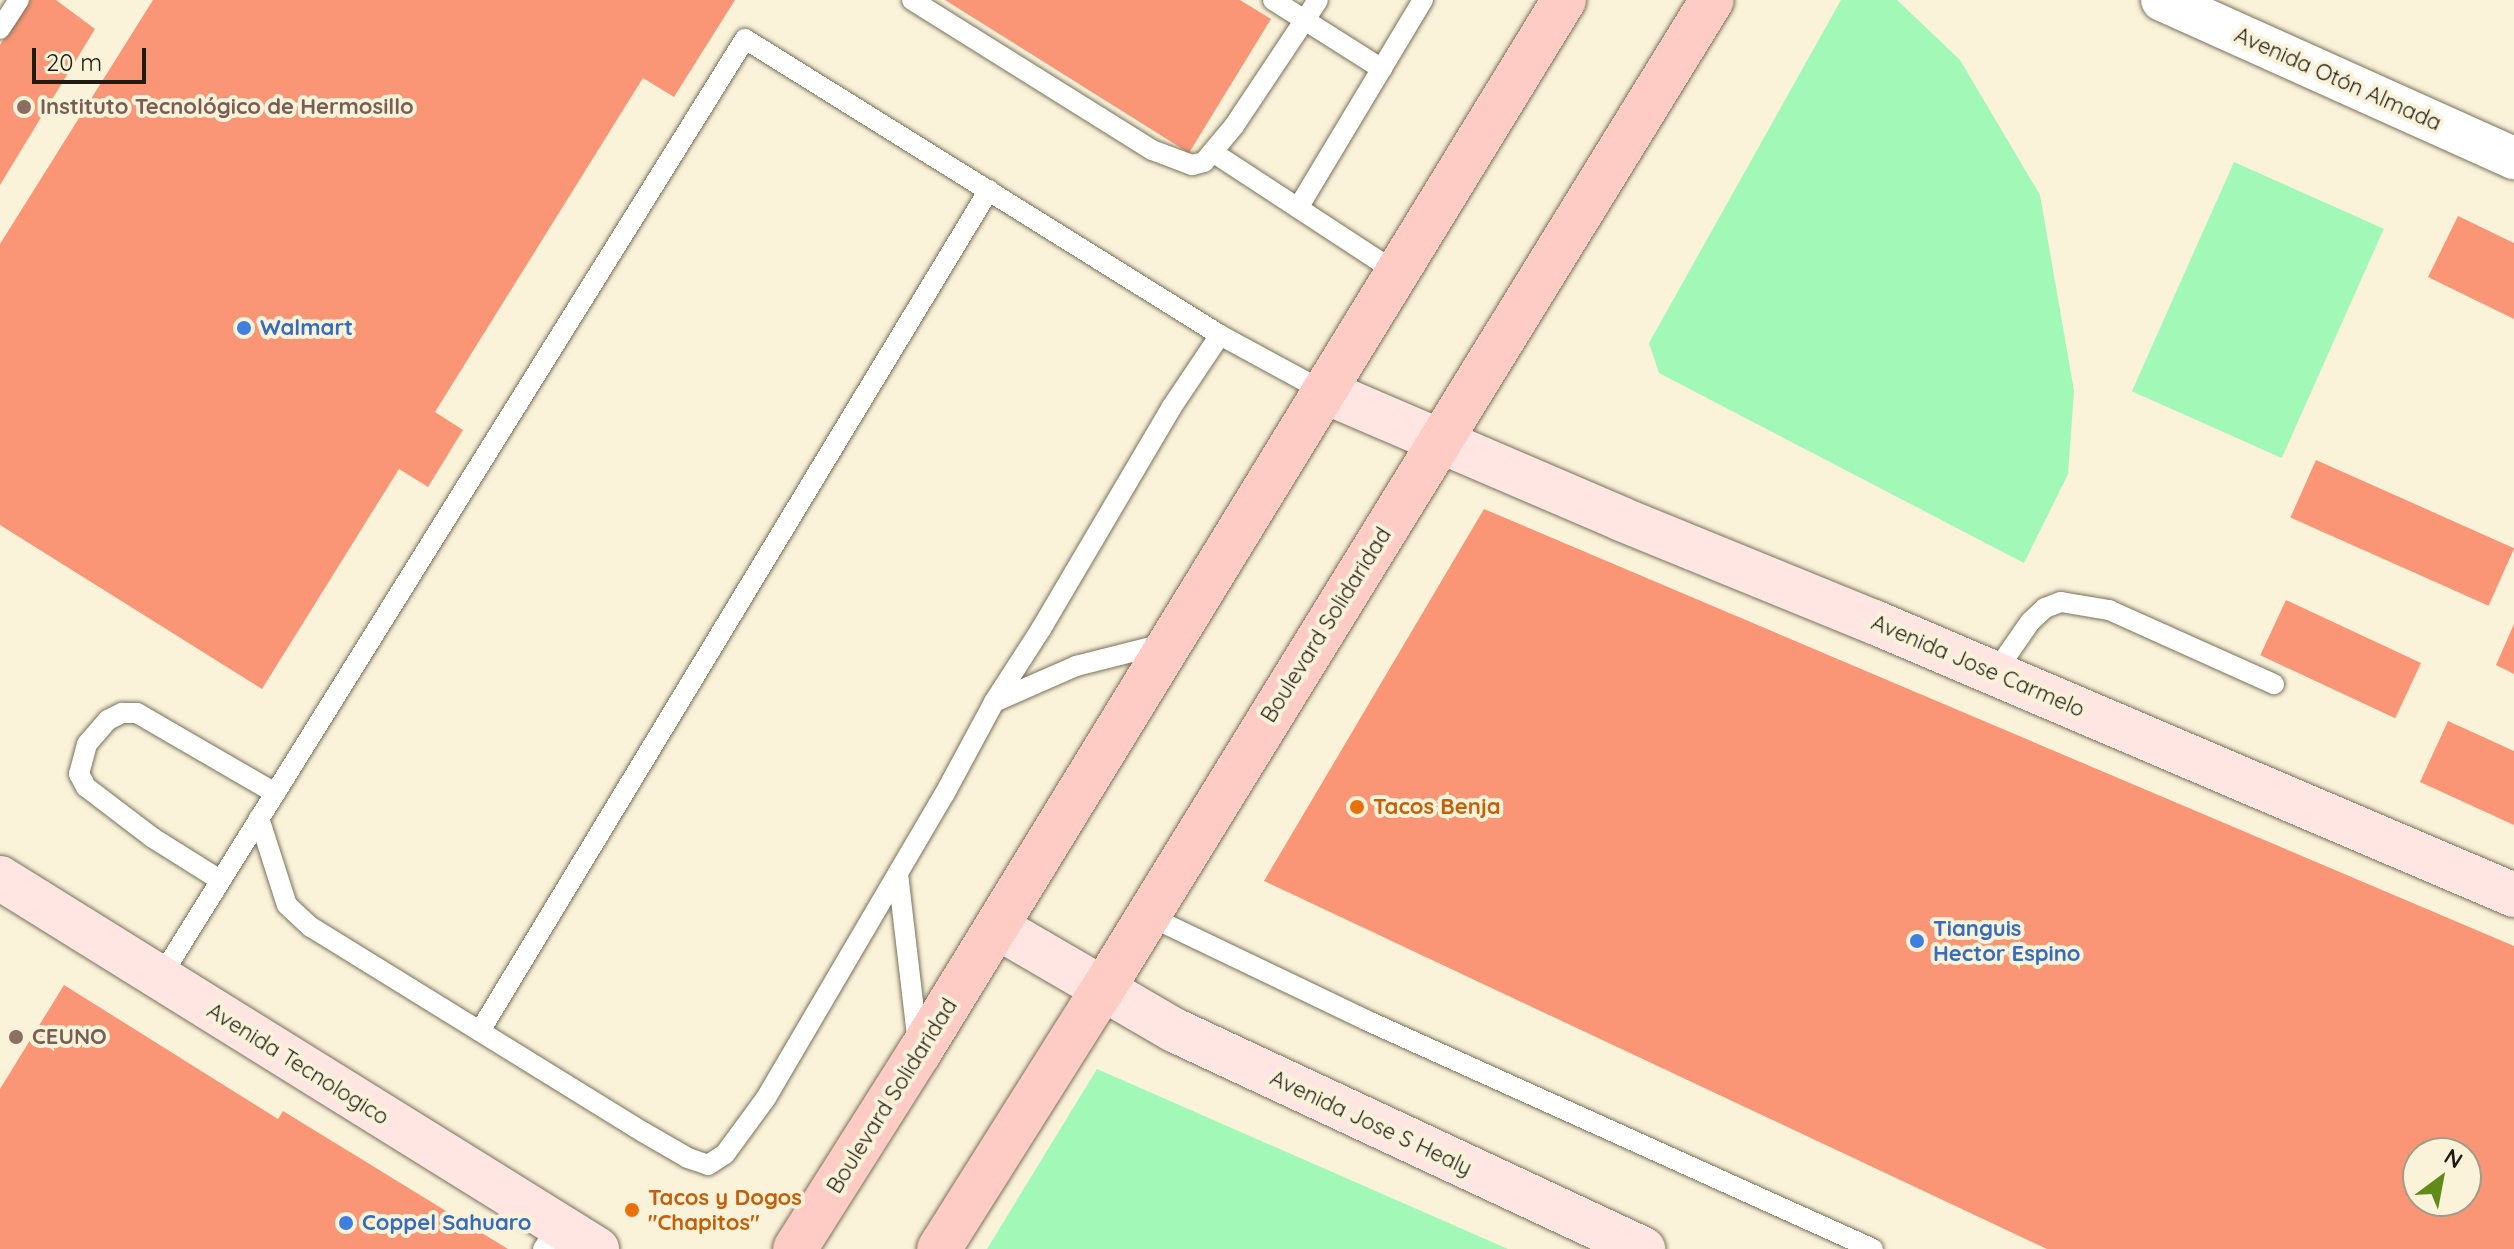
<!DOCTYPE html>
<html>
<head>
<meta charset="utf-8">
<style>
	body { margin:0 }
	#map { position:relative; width:2514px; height:1249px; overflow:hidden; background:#faf2d9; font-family:Quicksand,sans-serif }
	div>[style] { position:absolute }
	.green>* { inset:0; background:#a2f8b7; transform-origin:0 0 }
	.building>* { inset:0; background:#fa9676; transform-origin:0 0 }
	.roads { filter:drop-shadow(0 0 2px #79725b) drop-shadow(0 0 2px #79725b) }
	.lane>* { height:20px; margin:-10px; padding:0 10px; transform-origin:10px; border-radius:10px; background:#fff }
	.street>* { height:42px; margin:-21px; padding:0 21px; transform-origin:21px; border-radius:21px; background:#fff }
	.secondary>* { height:44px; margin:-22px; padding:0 22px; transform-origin:22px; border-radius:22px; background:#ffe6e2 }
	.primary>* { height:44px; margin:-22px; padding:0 22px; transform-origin:22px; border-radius:22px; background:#feccc4 }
	.dots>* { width:22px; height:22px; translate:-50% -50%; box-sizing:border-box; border:4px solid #faf2d9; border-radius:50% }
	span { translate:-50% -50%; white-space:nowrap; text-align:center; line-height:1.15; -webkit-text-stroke:8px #faf2d9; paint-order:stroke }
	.street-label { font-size:22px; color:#1e1b12 }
	.education-label { font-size:22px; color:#785e54; font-weight:700 }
	.left { translate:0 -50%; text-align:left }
	.shop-label { font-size:22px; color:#366cbe; font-weight:700 }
	.food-label { font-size:22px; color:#c56008; font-weight:700 }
	.north { position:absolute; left:2402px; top:1137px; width:80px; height:80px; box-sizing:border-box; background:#faf2d9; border:2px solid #a29c89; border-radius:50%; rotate:32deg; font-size:22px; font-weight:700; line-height:32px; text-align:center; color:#1e1b12 }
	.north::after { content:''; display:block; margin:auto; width:28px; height:36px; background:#608b19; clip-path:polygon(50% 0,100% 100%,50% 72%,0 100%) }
	.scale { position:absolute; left:32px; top:48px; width:114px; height:36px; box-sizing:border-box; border:4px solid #1e1b12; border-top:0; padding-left:10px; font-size:24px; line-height:28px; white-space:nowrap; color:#1e1b12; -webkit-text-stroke:6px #faf2d9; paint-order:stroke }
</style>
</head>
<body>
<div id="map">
	<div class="green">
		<div style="clip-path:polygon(1841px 0,1897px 0,1960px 60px,2040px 195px,2074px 391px,2068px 474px,2024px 563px,1659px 373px,1649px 343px)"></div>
		<div style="left:2234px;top:162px;width:164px;height:251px;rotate:24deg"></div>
		<div style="clip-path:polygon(1097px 1069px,1508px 1249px,987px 1249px)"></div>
	</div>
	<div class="building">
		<div style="clip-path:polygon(28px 0,56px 0,95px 29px,0 185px,0 45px)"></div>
		<div style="clip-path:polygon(153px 0,735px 0,674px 97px,643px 78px,435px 412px,463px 430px,428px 487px,399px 469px,262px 689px,0 525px,0 244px)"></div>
		<div style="clip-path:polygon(945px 0,1240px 0,1271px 19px,1189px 153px)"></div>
		<div style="clip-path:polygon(2458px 216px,2514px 243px,2514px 319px,2428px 277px)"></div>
		<div style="left:2316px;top:460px;width:217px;height:63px;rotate:24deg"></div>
		<div style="clip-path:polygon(evenodd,1484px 509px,2514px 946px,2514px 1249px,2047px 1249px,1264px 881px,1484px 509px,2418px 1153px,2466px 1153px,2466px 1201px,2418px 1201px,2418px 1153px)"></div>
		<div style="left:2286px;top:600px;width:149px;height:61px;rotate:25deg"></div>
		<div style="clip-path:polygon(2514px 624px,2514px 674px,2496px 665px)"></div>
		<div style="clip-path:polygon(2448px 721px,2514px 751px,2514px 825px,2420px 782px)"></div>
		<div style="clip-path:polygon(64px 985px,278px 1119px,283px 1111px,508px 1249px,0 1249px,0 1089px)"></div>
	</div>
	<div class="roads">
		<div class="lane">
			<div style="left:912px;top:0;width:283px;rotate:32deg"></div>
			<div style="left:1152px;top:150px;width:43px;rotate:20.6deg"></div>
			<div style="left:1192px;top:165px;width:12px;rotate:-14deg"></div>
			<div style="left:1204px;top:162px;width:47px;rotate:-50.2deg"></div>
			<div style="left:1234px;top:126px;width:151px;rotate:-56.3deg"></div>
			<div style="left:1273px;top:0;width:129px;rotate:32.3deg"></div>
			<div style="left:0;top:29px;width:35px;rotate:-57deg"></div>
			<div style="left:1214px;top:153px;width:217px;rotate:33.2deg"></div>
			<div style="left:1298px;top:208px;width:243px;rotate:-59deg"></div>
			<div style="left:1994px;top:674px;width:63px;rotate:-55.3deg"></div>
			<div style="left:2030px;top:622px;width:21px;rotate:-43deg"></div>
			<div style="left:2045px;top:608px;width:17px;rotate:-21deg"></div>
			<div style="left:2061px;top:602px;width:49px;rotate:9.5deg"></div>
			<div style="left:2109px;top:610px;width:181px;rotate:24.2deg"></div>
			<div style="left:994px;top:702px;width:90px;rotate:-23.7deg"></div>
			<div style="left:1076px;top:666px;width:94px;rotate:-14.2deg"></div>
			<div style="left:259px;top:818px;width:91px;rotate:72.2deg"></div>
			<div style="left:287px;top:905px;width:33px;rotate:43deg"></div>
			<div style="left:311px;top:927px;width:390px;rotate:31.7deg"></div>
			<div style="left:643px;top:1132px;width:52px;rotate:30deg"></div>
			<div style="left:688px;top:1158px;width:21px;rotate:19deg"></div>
			<div style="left:708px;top:1165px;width:20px;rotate:-33deg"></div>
			<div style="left:725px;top:1154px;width:69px;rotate:-53.8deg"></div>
			<div style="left:766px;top:1098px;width:351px;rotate:-59.6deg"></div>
			<div style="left:944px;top:795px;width:106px;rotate:-61.7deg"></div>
			<div style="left:994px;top:702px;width:87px;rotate:-57.2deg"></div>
			<div style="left:1041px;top:629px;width:256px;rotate:-59.5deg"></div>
			<div style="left:1171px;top:408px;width:88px;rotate:-56.1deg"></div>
			<div style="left:898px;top:874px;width:171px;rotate:83.3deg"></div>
			<div style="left:220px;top:880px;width:79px;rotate:-147.9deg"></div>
			<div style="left:153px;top:838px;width:84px;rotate:-142.7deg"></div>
			<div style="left:86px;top:787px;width:15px;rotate:-118deg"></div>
			<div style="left:79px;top:774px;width:31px;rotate:-75deg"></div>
			<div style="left:87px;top:744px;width:32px;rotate:-49deg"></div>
			<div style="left:108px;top:720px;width:16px;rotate:-27deg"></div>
			<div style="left:122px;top:713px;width:15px"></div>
			<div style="left:137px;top:713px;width:160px;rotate:30.1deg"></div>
			<div style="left:1147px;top:915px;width:245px;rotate:25.6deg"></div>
			<div style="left:1368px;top:1021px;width:554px;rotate:24.3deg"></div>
			<div style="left:160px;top:978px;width:1106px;rotate:-58.08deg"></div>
			<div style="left:745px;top:39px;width:560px;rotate:31.93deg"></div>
			<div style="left:1220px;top:335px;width:117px;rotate:28.5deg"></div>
			<div style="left:480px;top:1031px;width:983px;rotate:-58.82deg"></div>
			<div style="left:543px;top:1249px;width:29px;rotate:-56deg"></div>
		</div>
		<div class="street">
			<div style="left:2162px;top:0;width:386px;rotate:24.2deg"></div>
		</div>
		<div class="secondary">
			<div style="left:1323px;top:391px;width:324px;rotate:23.2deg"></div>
			<div style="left:1621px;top:519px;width:273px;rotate:22.2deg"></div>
			<div style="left:1874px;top:622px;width:696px;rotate:23.1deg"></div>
			<div style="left:0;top:878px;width:703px;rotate:31.86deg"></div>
			<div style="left:997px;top:927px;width:205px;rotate:30.2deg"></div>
			<div style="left:1174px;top:1030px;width:518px;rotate:25.03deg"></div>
		</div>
		<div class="primary">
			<div style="left:795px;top:1249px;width:232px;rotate:-57.7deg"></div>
			<div style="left:919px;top:1053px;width:1235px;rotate:-58.51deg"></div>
			<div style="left:939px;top:1249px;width:307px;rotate:-57.8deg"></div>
			<div style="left:1103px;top:989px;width:1161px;rotate:-58.38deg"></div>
		</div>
	</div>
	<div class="dots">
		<div style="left:24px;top:107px;background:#8d6e63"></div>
		<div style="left:244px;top:328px;background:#3f7fe0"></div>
		<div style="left:1357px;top:807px;background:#e8710a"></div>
		<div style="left:1917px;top:941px;background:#3f7fe0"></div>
		<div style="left:16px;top:1037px;background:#8d6e63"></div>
		<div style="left:632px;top:1210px;background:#e8710a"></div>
		<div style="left:346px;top:1223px;background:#3f7fe0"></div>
	</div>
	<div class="street-label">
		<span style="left:2338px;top:79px;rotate:24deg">Avenida Otón Almada</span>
		<span style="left:1326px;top:625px;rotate:-58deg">Boulevard Solidaridad</span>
		<span style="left:1978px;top:666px;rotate:23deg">Avenida Jose Carmelo</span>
		<span style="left:298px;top:1064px;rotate:32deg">Avenida Tecnologico</span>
		<span style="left:892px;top:1096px;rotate:-58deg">Boulevard Solidaridad</span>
		<span style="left:1371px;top:1123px;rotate:25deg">Avenida Jose S Healy</span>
	</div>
	<div class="education-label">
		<span class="left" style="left:40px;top:107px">Instituto Tecnológico de Hermosillo</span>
		<span class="left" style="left:32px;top:1037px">CEUNO</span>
	</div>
	<div class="shop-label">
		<span class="left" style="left:260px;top:328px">Walmart</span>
		<span class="left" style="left:1933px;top:941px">Tianguis<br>Hector Espino</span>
		<span class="left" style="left:362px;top:1223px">Coppel Sahuaro</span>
	</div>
	<div class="food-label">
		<span class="left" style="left:1373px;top:807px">Tacos Benja</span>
		<span class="left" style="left:648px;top:1210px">Tacos y Dogos<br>"Chapitos"</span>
	</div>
	<div class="north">N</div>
	<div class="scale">20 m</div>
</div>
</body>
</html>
